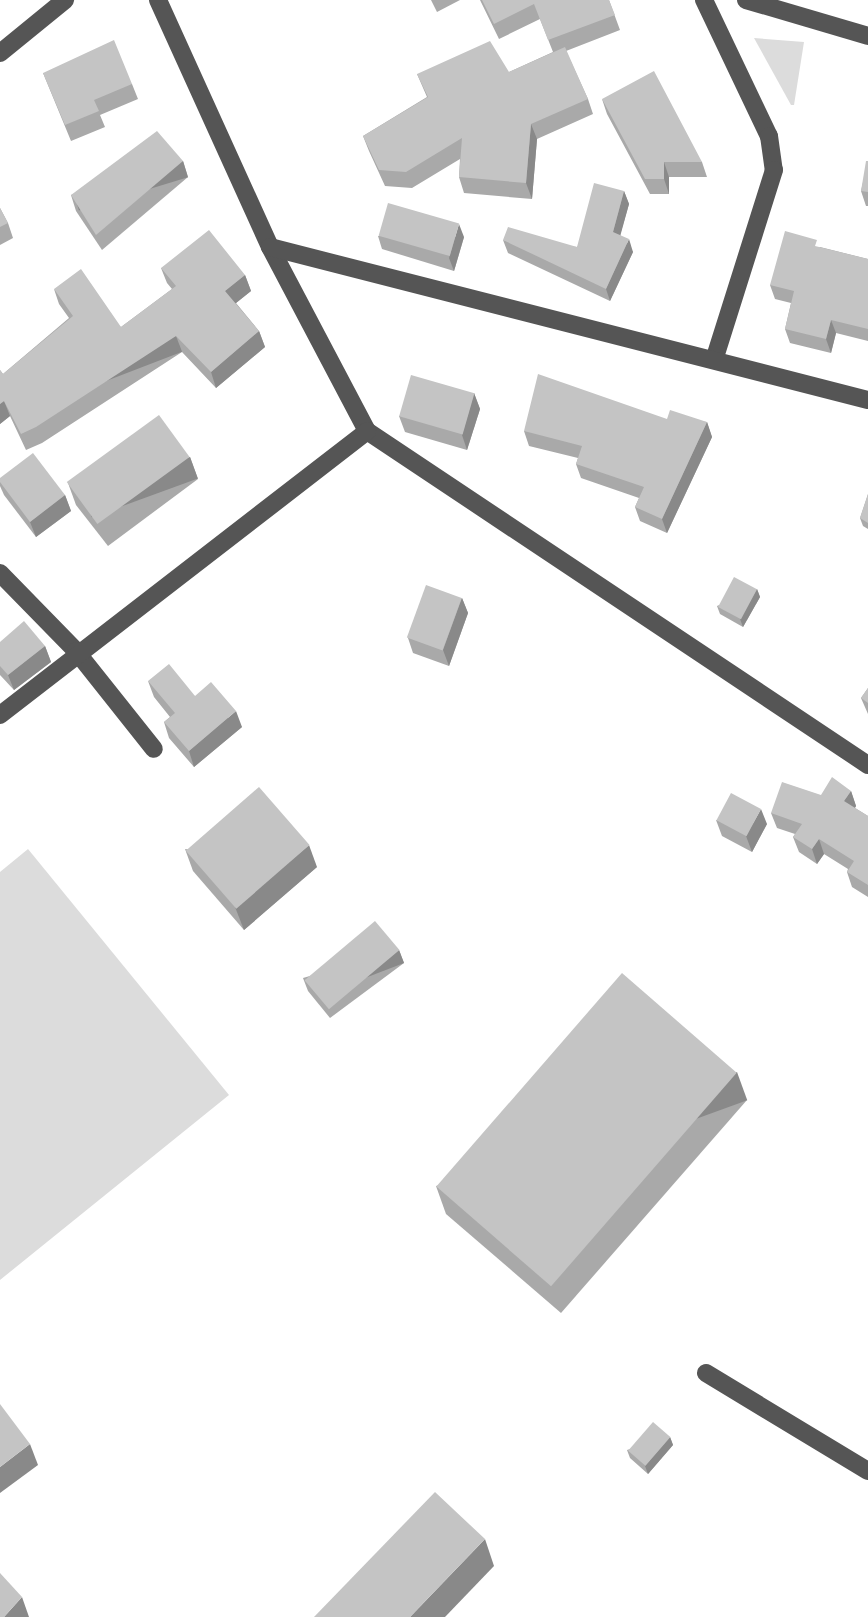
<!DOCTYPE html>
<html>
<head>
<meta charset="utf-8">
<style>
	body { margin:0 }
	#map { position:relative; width:868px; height:1617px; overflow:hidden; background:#fff; font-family:Mulish,sans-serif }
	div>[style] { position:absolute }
	.green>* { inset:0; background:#dcdcdc }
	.minor>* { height:18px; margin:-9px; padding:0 9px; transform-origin:9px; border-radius:9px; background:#555 }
	.wall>* { inset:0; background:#a9a9a9 }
	.shaded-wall>* { inset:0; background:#898989; transform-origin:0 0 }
	.building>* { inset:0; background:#c4c4c4; transform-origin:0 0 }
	span { translate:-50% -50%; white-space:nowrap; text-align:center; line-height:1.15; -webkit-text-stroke:5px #fff; paint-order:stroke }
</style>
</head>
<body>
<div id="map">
	<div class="green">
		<div style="clip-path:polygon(754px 38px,804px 42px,794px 105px,791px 105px)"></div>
		<div style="clip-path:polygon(28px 849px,229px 1095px,0 1280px,0 872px)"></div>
	</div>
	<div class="minor">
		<div style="left:158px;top:0;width:271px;rotate:65.6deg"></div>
		<div style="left:270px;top:247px;width:208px;rotate:62.2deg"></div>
		<div style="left:367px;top:431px;width:602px;rotate:33.69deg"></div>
		<div style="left:704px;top:0;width:151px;rotate:64.5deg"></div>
		<div style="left:769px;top:136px;width:34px;rotate:82deg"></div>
		<div style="left:774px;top:170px;width:199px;rotate:107.5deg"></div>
		<div style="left:746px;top:0;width:127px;rotate:16.4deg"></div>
		<div style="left:0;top:53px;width:84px;rotate:-39.2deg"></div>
		<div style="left:270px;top:247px;width:617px;rotate:14.35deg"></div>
		<div style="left:0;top:573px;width:109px;rotate:45.7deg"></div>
		<div style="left:76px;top:651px;width:125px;rotate:51.5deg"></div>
		<div style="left:0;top:715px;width:464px;rotate:-37.7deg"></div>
		<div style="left:706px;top:1373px;width:189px;rotate:31.2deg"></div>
	</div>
	<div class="wall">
		<div style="clip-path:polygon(431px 0,460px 0,437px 12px)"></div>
		<div style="clip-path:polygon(480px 0,609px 0,620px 30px,566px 51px,588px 99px,593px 114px,537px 139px,532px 199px,464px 193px,459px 177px,460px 159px,412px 188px,385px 186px,369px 151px,363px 136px,427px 97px,417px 74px,509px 72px,553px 52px,540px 19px,499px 39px)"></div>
		<div style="clip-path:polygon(43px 73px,132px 84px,138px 99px,100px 115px,105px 127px,71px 141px)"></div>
		<div style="clip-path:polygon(602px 99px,702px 162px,707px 177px,669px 177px,669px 194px,650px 194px,607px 114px)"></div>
		<div style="clip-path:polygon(183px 161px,188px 177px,102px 250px,76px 211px,71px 195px)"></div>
		<div style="clip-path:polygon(868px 161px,868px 206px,866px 206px,861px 191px)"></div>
		<div style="clip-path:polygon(624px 191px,629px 204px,620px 235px,633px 252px,610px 301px,508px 253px,503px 240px,577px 247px)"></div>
		<div style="clip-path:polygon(0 208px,8px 223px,13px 238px,0 245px)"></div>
		<div style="clip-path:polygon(378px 236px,464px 237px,454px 271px,382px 249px)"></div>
		<div style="clip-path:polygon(820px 247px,868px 259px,868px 341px,836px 333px,831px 353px,790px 343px,785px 329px,791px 303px,775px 299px,770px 285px)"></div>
		<div style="clip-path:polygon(161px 268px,245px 275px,251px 291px,236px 303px,259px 331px,265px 347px,216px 388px,182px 352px,42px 443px,26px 450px,10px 416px,0 424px,0 370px,3px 374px,69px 318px,59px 304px,54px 289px,121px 327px,172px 289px,167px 283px)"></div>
		<div style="clip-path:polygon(474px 393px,480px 409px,467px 450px,405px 432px,399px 416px)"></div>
		<div style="clip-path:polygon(667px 419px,707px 422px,712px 437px,667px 533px,640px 521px,635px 507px,639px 498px,581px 478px,576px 464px,578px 458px,529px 446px,524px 431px)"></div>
		<div style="clip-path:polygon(190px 457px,198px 479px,108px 546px,76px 505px,68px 483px)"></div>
		<div style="clip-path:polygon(0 478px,65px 495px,71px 511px,36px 537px,4px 495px,0 486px)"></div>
		<div style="clip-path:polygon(868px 494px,868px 529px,863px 526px,860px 518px)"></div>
		<div style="clip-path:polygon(757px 589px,760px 597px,743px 627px,720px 614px,717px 606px)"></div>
		<div style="clip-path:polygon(462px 598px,468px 613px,449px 666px,413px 653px,408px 638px)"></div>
		<div style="clip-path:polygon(0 642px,45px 646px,51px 662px,14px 690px,0 675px)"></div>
		<div style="clip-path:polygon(148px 681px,195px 696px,242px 727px,194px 767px,169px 738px,164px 722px,170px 717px,154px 697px)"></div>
		<div style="clip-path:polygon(868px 688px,868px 714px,861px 698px)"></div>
		<div style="clip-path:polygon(851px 791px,856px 806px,855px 808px,868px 816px,868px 897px,852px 887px,847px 872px,848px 869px,824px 854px,817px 864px,799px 852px,793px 837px,795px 834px,777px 828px,771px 813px,821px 795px)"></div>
		<div style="clip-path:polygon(716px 820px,767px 824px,752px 852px,722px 836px)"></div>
		<div style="clip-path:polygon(185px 849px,317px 867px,244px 930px,193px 871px)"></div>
		<div style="clip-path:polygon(399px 950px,404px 963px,330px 1018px,308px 991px,303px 978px)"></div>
		<div style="clip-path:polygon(747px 1100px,561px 1313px,446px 1214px,436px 1186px)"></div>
		<div style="clip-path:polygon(670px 1437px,673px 1445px,648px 1474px,630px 1458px,627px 1450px)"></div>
	</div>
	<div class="shaded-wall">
		<div style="clip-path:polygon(531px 124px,537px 139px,532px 199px,526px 183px)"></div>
		<div style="left:183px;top:161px;width:17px;height:114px;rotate:73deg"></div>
		<div style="clip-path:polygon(664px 162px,669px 177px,669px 194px,664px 179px)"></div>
		<div style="clip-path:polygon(624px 191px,629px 204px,618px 244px,613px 232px)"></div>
		<div style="clip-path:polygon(459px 224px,464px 237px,454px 271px,449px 258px)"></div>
		<div style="clip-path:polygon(629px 239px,633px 252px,610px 301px,606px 289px)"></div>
		<div style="clip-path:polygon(245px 275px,251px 291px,231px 307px,225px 291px)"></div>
		<div style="clip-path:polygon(831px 320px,836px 333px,831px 353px,826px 339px)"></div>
		<div style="clip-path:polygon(259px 331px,265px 347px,216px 388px,211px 372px)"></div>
		<div style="left:176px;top:336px;width:17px;height:167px;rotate:69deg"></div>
		<div style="clip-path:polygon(474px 393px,480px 409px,467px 450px,462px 435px)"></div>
		<div style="clip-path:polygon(4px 401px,10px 416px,0 424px,0 404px)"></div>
		<div style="clip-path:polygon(707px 422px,712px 437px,667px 533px,662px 519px)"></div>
		<div style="left:190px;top:457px;width:23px;height:113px;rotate:70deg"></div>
		<div style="clip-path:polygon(65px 495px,71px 511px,36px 537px,30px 522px)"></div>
		<div style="clip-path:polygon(757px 589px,760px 597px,743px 627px,740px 619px)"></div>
		<div style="clip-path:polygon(462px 598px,468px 613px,449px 666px,443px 650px)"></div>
		<div style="clip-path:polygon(45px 646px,51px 662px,14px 690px,8px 675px)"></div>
		<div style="clip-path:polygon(236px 711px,242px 727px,194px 767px,189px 751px)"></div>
		<div style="clip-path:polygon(851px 791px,856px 806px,850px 816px,844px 801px)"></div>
		<div style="clip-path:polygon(761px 809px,767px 824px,752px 852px,746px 836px)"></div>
		<div style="clip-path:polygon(819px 839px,824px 854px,817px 864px,812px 849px)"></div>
		<div style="clip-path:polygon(309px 845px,317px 867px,244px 930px,235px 907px)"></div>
		<div style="left:399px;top:950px;width:14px;height:92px;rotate:69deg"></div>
		<div style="left:737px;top:1072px;width:30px;height:283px;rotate:70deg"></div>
		<div style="clip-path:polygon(670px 1437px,673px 1445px,648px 1474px,645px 1466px)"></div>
		<div style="clip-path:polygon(30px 1444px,38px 1465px,0 1493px,0 1467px)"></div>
		<div style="clip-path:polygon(485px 1539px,494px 1566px,445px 1617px,410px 1617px)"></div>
		<div style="clip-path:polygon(22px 1597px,29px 1617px,4px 1617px)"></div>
	</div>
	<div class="building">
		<div style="clip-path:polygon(482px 0,609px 0,615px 15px,548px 40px,534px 4px,494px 24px)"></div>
		<div style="clip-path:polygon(114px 40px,132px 84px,94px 100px,99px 111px,65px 125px,43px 73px)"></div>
		<div style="clip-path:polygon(490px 41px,509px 72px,565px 47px,588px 99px,531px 124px,526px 183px,459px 177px,462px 138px,406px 172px,379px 170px,363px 136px,428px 97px,417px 74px)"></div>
		<div style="clip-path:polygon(654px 71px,702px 162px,664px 162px,664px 179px,645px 179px,602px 99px)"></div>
		<div style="clip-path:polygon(157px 131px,183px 161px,96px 235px,71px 195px)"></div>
		<div style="clip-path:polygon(866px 161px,868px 161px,868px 192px,861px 191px)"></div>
		<div style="clip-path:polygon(594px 183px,624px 191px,613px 232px,629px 239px,606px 289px,503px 240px,508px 227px,577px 247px)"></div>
		<div style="left:388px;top:203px;width:74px;height:34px;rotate:16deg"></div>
		<div style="clip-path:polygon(0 208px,8px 223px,0 227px)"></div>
		<div style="clip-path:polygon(209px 230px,245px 275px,225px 291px,259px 331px,211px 372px,176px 336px,36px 427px,21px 434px,4px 401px,0 404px,0 370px,3px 374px,73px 316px,54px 289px,81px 269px,121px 327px,176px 286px,161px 268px)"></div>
		<div style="clip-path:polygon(785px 231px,817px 240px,815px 246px,868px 259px,868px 329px,831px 320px,826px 339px,785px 329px,794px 291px,770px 285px)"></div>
		<div style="clip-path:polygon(538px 374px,667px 419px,670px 410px,707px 422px,662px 519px,635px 507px,644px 487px,576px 464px,582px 446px,524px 431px)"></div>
		<div style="left:411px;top:375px;width:66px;height:43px;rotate:16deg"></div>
		<div style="left:159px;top:415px;width:52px;height:114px;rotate:54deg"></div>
		<div style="clip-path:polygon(33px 453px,65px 495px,30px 522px,0 482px,0 478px)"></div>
		<div style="clip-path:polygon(868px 494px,868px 523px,860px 518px)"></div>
		<div style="left:734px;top:577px;width:26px;height:34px;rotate:28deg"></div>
		<div style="left:426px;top:585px;width:38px;height:56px;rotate:20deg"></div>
		<div style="clip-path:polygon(24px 621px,45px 646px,8px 675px,0 666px,0 642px)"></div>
		<div style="clip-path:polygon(169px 664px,195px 696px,211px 682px,236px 711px,189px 751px,164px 722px,175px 713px,148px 681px)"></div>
		<div style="clip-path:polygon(868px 688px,868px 703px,861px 698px)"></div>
		<div style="clip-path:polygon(832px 777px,851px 791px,844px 801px,868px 816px,868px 885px,847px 872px,854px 861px,819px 839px,812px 849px,793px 837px,802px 824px,771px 813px,782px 782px,821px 795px)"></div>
		<div style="left:259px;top:787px;width:77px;height:97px;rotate:49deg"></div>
		<div style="left:731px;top:793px;width:34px;height:31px;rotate:28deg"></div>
		<div style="left:375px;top:921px;width:38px;height:92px;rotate:50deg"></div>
		<div style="left:622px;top:973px;width:152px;height:283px;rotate:41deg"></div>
		<div style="clip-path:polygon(0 1404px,30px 1444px,0 1467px)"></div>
		<div style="left:653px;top:1422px;width:23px;height:38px;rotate:41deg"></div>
		<div style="clip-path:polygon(435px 1492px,485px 1539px,410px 1617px,314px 1617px)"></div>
		<div style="clip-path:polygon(0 1573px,22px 1597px,4px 1617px,0 1617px)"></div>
	</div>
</div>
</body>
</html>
